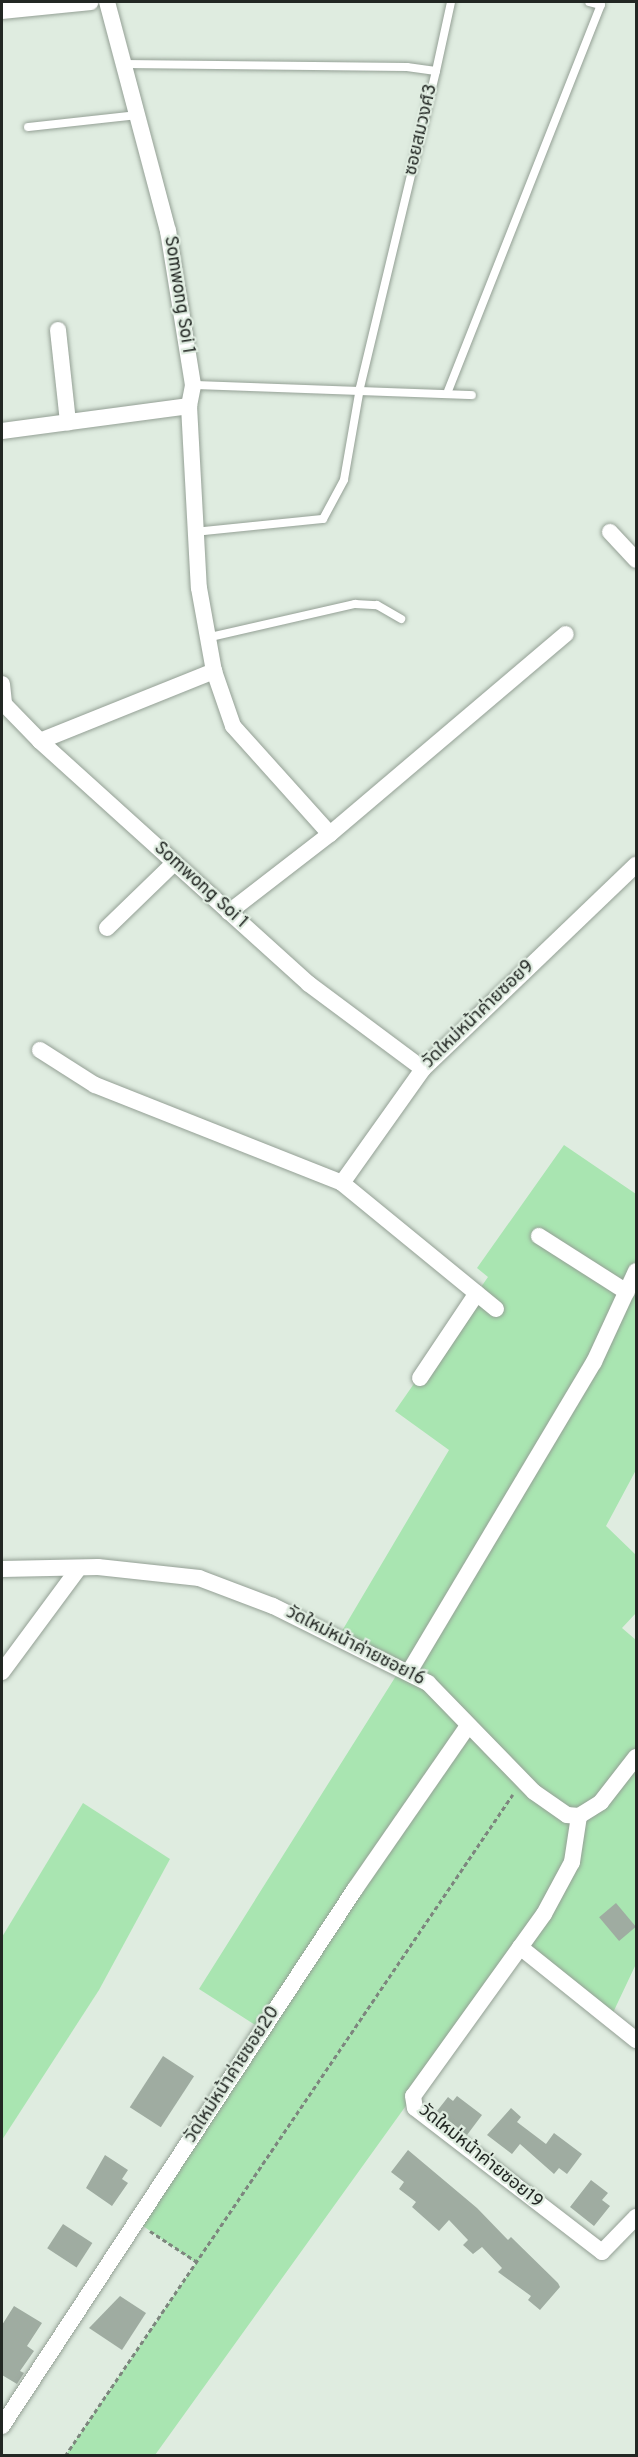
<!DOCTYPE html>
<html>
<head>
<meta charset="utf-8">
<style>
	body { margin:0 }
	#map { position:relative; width:638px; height:2457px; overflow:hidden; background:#dfece0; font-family:Overpass,"Noto Sans Thai",sans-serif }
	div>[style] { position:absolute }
	.green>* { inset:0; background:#a9e5b1 }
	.building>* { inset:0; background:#9faca1; transform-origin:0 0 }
	.path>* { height:3px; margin-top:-1.5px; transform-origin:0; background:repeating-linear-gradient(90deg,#7d867e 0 4.5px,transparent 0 7.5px) }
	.roads { filter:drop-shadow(0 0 2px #94a095) drop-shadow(0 0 2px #94a095) }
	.lane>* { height:8px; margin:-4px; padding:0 4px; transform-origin:4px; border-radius:4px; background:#fff }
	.street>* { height:16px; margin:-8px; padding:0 8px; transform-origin:8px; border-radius:8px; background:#fff }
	span { translate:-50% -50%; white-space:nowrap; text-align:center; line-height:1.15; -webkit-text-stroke:4.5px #dfece0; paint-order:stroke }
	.street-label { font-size:18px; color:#222723 }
	.frame { position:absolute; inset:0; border:3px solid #222723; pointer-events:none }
</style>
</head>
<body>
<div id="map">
	<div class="green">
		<div style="clip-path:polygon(564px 1145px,636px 1194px,636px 1470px,606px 1526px,636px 1555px,636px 1613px,622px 1628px,636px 1640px,636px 1964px,610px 2019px,520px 1947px,155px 2455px,65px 2456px,196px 2263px,136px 2221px,263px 2030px,199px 1989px,401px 1668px,339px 1636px,449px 1450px,395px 1411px,488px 1277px,477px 1268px)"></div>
		<div style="clip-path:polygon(83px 1803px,170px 1859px,99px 1990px,2px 2140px,2px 1937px)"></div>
	</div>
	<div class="building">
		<div style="left:616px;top:1903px;width:31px;height:22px;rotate:50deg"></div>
		<div style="left:163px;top:2056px;width:37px;height:61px;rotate:33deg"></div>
		<div style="clip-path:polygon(457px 2096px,482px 2115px,467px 2135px,437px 2111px,448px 2097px,453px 2101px)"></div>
		<div style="clip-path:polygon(511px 2108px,521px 2117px,517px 2122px,546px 2144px,554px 2133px,582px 2154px,567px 2174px,559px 2168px,554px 2174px,520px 2144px,512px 2154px,487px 2135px)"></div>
		<div style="clip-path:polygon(408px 2150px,477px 2208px,508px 2240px,511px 2237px,558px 2283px,560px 2287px,540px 2310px,528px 2300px,531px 2296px,498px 2272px,502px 2268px,482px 2247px,473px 2254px,463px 2245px,468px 2240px,449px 2220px,439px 2231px,412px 2207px,416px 2202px,399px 2189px,404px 2182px,391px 2172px)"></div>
		<div style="clip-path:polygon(105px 2155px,128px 2170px,122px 2179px,128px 2183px,112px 2206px,86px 2188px)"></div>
		<div style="clip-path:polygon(591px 2180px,608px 2193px,602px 2200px,610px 2206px,594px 2226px,570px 2207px)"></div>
		<div style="left:63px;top:2224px;width:35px;height:29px;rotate:33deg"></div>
		<div style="clip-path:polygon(120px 2296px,146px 2313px,122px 2350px,89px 2328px)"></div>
		<div style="clip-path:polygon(14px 2306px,42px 2323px,27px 2346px,34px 2351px,20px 2371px,24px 2373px,17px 2384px,2px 2375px,2px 2325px)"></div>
	</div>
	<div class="path">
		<div style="left:150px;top:2231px;width:56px;rotate:33.4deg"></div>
		<div style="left:65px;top:2456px;width:799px;rotate:-55.91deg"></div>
	</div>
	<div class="roads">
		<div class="lane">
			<div style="left:124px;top:64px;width:283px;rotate:0.6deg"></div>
			<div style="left:407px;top:67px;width:29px;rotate:8deg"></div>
			<div style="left:436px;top:71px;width:326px;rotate:103.5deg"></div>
			<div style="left:360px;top:388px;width:93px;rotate:99.9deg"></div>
			<div style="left:344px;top:480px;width:44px;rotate:118.3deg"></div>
			<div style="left:323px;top:519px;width:128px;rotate:174.2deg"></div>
			<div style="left:436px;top:71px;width:71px;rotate:-77.7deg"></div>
			<div style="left:28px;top:127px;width:111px;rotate:-6.2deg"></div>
			<div style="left:193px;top:385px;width:279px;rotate:2.1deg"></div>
			<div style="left:448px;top:391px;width:415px;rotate:-68.4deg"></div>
			<div style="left:601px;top:5px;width:12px;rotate:-166deg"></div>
			<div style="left:206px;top:638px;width:153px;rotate:-12.9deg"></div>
			<div style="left:355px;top:604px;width:22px;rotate:3deg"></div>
			<div style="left:377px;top:605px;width:28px;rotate:30deg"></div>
		</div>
		<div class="street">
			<div style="left:2px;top:11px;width:89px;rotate:-5.8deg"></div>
			<div style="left:58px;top:330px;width:93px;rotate:83.8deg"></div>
			<div style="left:189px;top:406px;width:182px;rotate:86.9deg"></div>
			<div style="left:199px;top:588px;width:84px;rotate:79.8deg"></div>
			<div style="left:214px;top:671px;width:58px;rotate:70.9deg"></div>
			<div style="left:233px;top:726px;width:145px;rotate:48.1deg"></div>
			<div style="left:330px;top:834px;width:128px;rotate:142.3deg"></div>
			<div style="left:2px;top:431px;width:189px;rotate:-7.6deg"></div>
			<div style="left:189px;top:406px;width:21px;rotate:-79deg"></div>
			<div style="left:193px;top:385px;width:156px;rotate:-99.2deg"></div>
			<div style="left:168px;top:231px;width:237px;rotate:-104.9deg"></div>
			<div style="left:610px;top:532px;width:38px;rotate:47deg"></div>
			<div style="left:2px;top:684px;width:20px;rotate:84deg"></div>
			<div style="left:4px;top:704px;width:52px;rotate:45.8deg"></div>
			<div style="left:40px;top:741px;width:363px;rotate:42.1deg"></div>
			<div style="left:309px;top:984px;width:142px;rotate:36.7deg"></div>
			<div style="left:40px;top:741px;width:188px;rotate:-21.9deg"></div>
			<div style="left:330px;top:834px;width:309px;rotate:-40.3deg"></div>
			<div style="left:107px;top:928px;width:93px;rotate:-44.1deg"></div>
			<div style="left:40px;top:1050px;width:65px;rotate:32.5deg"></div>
			<div style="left:95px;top:1085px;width:266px;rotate:21.6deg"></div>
			<div style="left:342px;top:1183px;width:199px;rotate:39.3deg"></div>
			<div style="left:342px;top:1183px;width:140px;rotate:-54.6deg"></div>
			<div style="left:423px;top:1069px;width:295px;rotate:-43.8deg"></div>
			<div style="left:539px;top:1236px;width:104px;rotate:32.5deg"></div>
			<div style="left:420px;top:1378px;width:102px;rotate:-56.2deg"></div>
			<div style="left:2px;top:1569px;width:96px;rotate:-1.2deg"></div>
			<div style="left:98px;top:1567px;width:102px;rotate:6.2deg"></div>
			<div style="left:199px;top:1578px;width:79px;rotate:20.7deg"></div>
			<div style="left:273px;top:1606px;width:173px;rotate:26.4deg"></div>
			<div style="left:428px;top:1683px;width:152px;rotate:45.8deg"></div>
			<div style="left:534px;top:1792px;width:40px;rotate:34.9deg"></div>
			<div style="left:567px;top:1815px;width:12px;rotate:5deg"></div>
			<div style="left:579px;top:1816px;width:26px;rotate:-32deg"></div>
			<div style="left:601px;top:1802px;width:57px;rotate:-52.1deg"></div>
			<div style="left:2px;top:1672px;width:129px;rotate:-53.5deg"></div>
			<div style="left:409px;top:1672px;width:361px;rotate:-59.2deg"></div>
			<div style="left:594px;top:1362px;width:100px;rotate:-65.2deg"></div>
			<div style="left:579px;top:1816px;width:47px;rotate:98.7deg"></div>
			<div style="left:572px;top:1862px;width:59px;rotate:118.3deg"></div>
			<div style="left:544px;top:1914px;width:224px;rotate:125.7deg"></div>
			<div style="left:413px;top:2096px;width:12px;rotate:81deg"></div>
			<div style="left:415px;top:2108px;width:236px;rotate:37.6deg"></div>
			<div style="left:602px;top:2252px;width:49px;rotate:-45.8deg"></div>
			<div style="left:520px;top:1947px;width:149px;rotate:38.7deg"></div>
			<div style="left:2px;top:2426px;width:643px;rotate:-56.68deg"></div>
			<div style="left:355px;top:1889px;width:198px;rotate:-55.3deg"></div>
		</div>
	</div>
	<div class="street-label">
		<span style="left:422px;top:130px;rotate:-77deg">ซอยสมวงศ์3</span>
		<span style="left:178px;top:295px;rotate:81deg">Somwong Soi 1</span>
		<span style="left:200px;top:886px;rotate:42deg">Somwong Soi 1</span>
		<span style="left:479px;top:1015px;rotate:-44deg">วัดใหม่หน้าค่ายซอย9</span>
		<span style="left:355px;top:1647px;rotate:27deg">วัดใหม่หน้าค่ายซอย16</span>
		<span style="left:233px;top:2075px;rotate:-57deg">วัดใหม่หน้าค่ายซอย20</span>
		<span style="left:480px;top:2157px;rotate:39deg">วัดใหม่หน้าค่ายซอย19</span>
	</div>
	<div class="frame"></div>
</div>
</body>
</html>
